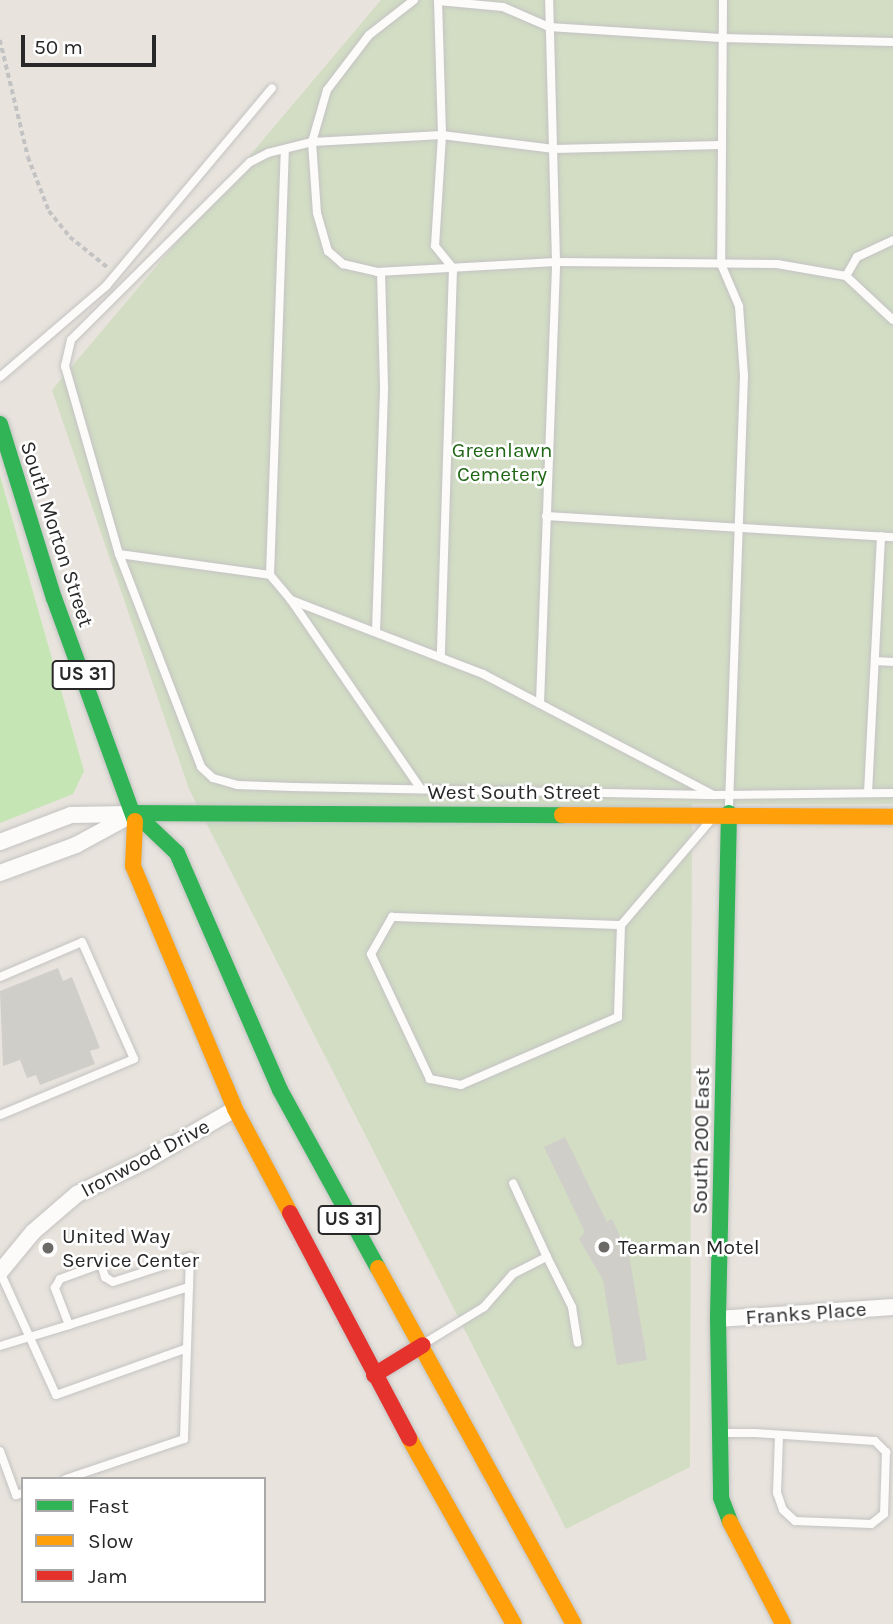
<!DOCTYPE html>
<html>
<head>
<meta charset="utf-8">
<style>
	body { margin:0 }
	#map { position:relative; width:893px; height:1624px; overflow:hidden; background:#e8e4dd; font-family:Karla,sans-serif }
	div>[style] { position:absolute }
	.green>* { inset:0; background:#c5e5b4 }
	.cemetery>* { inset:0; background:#d2ddc4 }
	.building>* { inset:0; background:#d0cec9 }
	.path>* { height:3.5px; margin-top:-1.75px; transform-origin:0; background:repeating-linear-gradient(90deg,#c4c3c3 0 5px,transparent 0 8.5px) }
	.roads { filter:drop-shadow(0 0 2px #c4c3c3) drop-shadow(0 0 2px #c4c3c3) }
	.lane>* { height:8px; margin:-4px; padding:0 4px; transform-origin:4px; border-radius:4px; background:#fcfbfa }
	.street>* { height:16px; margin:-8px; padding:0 8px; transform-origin:8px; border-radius:8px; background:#fcfbfa }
	.fast>* { height:16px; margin:-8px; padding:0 8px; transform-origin:8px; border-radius:8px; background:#30b455 }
	.slow>* { height:16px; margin:-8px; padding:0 8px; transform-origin:8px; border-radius:8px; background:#ff9f0a }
	.jam>* { height:16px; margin:-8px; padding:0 8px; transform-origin:8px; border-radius:8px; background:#e5322d }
	.dots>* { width:19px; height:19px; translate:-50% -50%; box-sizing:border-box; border:4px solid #fff; border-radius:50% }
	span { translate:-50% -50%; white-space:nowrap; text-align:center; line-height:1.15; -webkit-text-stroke:5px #fff; paint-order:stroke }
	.shield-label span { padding:2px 5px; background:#fff; border:2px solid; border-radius:5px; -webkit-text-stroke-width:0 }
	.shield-label { font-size:19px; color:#282828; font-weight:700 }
	.park-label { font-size:21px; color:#216816 }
	.street-label { font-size:21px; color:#282828 }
	.poi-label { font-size:21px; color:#282828 }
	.left { translate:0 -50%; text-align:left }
	.legend { position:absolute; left:21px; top:1477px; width:245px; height:126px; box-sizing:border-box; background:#fff; border:2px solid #a9a9a9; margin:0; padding:9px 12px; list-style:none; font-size:21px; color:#282828 }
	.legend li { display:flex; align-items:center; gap:14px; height:35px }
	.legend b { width:35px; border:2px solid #a9a9a9 }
	.scale { position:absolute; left:21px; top:35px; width:135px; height:32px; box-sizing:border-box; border:4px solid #282828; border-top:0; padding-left:9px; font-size:21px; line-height:24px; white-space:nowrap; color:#282828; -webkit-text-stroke:5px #fff; paint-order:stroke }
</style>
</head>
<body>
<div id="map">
	<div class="green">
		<div style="clip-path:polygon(0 476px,84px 771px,73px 794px,0 823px)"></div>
	</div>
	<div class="cemetery">
		<div style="clip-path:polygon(381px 0,893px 0,893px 804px,692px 804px,690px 1467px,566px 1529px,189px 789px,52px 390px)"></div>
	</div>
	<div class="building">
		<div style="clip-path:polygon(58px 968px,63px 981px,72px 977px,100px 1048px,90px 1051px,95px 1064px,40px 1085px,36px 1075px,27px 1078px,20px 1060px,3px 1066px,0 991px)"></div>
		<div style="clip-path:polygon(565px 1137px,607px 1222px,612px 1219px,629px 1255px,647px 1360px,617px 1365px,603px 1280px,579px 1239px,585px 1232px,544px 1147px)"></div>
	</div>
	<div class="path">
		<div style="left:0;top:40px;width:120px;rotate:76.5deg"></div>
		<div style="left:28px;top:157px;width:58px;rotate:68.7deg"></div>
		<div style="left:49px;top:211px;width:33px;rotate:51deg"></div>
		<div style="left:70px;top:237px;width:48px;rotate:39deg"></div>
	</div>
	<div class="roads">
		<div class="lane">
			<div style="left:414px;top:0;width:57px;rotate:142.1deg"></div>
			<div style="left:369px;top:35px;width:69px;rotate:127.4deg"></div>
			<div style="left:327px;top:90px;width:54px;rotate:106.1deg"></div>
			<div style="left:312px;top:142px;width:45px;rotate:166deg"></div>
			<div style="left:268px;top:153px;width:20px;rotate:153deg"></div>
			<div style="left:250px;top:162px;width:252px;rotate:135.2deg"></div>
			<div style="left:71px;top:340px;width:27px;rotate:103deg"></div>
			<div style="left:65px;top:366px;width:196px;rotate:74deg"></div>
			<div style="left:119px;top:554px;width:152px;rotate:7.9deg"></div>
			<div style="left:270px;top:575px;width:33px;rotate:50deg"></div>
			<div style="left:291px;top:600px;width:206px;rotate:21.1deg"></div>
			<div style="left:483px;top:674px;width:260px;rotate:27.7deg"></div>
			<div style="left:713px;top:795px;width:180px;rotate:-0.6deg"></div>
			<div style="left:438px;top:0;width:135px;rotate:88.3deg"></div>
			<div style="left:442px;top:135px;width:111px;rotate:93.6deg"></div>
			<div style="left:435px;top:246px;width:28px;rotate:51deg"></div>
			<div style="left:453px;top:268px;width:388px;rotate:91.8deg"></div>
			<div style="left:723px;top:0;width:264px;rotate:90.4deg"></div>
			<div style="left:721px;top:264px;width:46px;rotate:66.8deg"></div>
			<div style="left:739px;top:306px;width:70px;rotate:85.9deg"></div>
			<div style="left:744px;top:376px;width:434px;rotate:92deg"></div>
			<div style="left:438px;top:1px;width:65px;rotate:5.3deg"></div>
			<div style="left:503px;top:7px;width:50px;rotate:23.5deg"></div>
			<div style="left:549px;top:27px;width:172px;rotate:3.7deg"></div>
			<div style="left:721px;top:38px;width:172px;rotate:1.3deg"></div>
			<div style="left:721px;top:145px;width:167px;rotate:178.6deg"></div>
			<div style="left:554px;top:149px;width:113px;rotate:-172.9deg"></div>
			<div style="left:442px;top:135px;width:130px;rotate:176.9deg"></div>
			<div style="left:312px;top:142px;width:71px;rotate:86deg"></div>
			<div style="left:317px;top:213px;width:40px;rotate:74deg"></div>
			<div style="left:328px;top:251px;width:20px;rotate:41deg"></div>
			<div style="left:343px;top:264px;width:35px;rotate:13deg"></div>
			<div style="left:377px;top:272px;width:179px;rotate:-3.2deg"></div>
			<div style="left:556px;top:262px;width:221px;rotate:0.5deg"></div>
			<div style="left:777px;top:264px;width:70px;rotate:9.9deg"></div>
			<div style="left:846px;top:276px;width:64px;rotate:43.1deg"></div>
			<div style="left:846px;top:276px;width:22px;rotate:-60deg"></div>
			<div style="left:857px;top:257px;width:40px;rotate:-25deg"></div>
			<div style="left:0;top:377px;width:140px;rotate:-40.6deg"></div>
			<div style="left:106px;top:286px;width:258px;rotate:-50deg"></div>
			<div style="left:546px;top:516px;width:348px;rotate:3.5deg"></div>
			<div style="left:119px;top:554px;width:228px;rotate:68.9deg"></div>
			<div style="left:201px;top:767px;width:16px;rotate:43deg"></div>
			<div style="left:213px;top:778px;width:25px;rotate:16deg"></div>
			<div style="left:237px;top:785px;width:56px;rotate:2deg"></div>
			<div style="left:293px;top:787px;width:417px;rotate:1.1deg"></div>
			<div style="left:270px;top:575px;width:424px;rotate:-88deg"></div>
			<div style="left:291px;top:600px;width:229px;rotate:55.5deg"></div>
			<div style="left:376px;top:632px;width:246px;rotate:-88.1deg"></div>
			<div style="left:384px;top:386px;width:114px;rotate:-91.5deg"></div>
			<div style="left:875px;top:661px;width:18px;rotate:3deg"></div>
			<div style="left:540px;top:703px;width:441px;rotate:-87.9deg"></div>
			<div style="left:556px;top:262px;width:262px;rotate:-91.5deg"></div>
			<div style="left:868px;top:793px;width:257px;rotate:-87.1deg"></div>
			<div style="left:621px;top:925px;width:92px;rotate:91.9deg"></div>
			<div style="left:618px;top:1017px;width:171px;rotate:156.6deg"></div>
			<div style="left:461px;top:1085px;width:32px;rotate:-169deg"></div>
			<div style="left:430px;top:1079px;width:138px;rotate:-115.3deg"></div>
			<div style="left:371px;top:954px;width:43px;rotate:-60.4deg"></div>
			<div style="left:392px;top:917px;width:229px;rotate:2deg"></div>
			<div style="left:621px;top:925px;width:138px;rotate:-49.4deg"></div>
			<div style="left:0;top:977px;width:89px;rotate:-23.1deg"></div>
			<div style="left:82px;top:942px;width:128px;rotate:66deg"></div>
			<div style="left:134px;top:1059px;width:145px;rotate:157.3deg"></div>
			<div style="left:547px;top:1257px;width:56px;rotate:63.4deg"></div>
			<div style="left:572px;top:1307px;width:36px;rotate:81deg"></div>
			<div style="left:0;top:1272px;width:135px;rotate:65.5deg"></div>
			<div style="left:56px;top:1395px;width:139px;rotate:-19.7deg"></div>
			<div style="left:69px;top:1325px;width:126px;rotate:-17.6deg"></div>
			<div style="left:425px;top:1343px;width:69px;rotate:-31.4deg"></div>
			<div style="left:484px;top:1307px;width:44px;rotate:-48.7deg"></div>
			<div style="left:513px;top:1274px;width:38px;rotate:-27deg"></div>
			<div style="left:547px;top:1257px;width:81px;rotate:-114.7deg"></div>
			<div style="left:0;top:1346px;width:72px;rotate:-16.9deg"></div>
			<div style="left:69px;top:1325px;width:40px;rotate:-111deg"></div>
			<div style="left:55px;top:1288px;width:10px;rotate:-61deg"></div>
			<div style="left:60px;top:1279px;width:44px;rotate:-20.1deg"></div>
			<div style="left:101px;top:1264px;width:14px;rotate:73deg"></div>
			<div style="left:105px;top:1277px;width:9px;rotate:32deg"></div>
			<div style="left:113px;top:1282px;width:81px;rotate:-18deg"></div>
			<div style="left:190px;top:1257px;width:182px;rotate:91.9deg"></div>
			<div style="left:184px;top:1439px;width:125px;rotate:161.3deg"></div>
			<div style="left:722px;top:1433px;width:33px"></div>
			<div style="left:755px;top:1433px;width:120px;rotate:3.8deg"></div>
			<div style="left:875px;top:1441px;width:16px;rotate:45deg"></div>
			<div style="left:886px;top:1452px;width:62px;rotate:91.8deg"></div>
			<div style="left:884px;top:1514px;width:16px;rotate:142deg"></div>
			<div style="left:871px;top:1524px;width:76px;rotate:-177.7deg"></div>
			<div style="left:795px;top:1521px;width:16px;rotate:-137deg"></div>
			<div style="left:783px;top:1510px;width:18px;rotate:-109deg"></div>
			<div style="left:777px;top:1493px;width:58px;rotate:-88deg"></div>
			<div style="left:0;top:1451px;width:47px;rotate:70deg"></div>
			<div style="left:16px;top:1495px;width:7px;rotate:-16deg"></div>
		</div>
		<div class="street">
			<div style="left:0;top:842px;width:76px;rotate:-20.8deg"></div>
			<div style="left:71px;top:815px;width:58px;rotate:-1deg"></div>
			<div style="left:0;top:873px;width:81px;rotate:-20.2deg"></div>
			<div style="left:76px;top:845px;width:67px;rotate:-28.5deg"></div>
			<div style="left:0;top:1272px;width:52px;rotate:-50.5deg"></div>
			<div style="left:33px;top:1232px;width:58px;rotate:-40.8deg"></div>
			<div style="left:77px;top:1194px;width:78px;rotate:-25.9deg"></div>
			<div style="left:147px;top:1160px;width:102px;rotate:-30.1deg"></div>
			<div style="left:718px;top:1319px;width:175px;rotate:-3.9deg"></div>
		</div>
		<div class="fast">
			<div style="left:0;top:424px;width:182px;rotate:72.8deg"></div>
			<div style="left:54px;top:598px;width:237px;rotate:70deg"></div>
			<div style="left:135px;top:813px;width:427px;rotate:0.3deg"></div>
			<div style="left:135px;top:813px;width:58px;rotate:43.6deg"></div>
			<div style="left:177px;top:853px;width:258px;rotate:66.5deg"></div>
			<div style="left:280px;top:1090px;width:203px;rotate:61.2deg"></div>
			<div style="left:729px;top:813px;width:506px;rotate:91.25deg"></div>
			<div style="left:718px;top:1319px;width:179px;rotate:89deg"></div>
			<div style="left:721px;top:1498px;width:26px;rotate:69deg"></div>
		</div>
		<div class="slow">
			<div style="left:562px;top:815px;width:331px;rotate:0.3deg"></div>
			<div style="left:135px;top:821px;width:45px;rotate:92.5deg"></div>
			<div style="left:133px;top:866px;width:264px;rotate:67.2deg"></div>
			<div style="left:235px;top:1109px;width:118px;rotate:62.1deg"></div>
			<div style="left:378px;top:1268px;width:406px;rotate:61.2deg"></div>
			<div style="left:409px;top:1438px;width:214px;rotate:60.6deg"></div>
			<div style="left:730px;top:1522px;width:115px;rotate:62.5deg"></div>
		</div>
		<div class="jam">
			<div style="left:290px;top:1213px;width:255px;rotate:62.1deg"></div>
			<div style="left:374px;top:1375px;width:57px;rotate:-31.5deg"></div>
		</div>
	</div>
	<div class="dots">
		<div style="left:604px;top:1247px;background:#6b6a67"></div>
		<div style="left:48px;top:1248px;background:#6b6a67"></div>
	</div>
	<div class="shield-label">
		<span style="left:83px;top:675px">US 31</span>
		<span style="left:349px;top:1220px">US 31</span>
	</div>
	<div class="park-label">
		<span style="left:502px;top:462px">Greenlawn<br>Cemetery</span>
	</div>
	<div class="street-label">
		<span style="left:57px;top:534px;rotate:72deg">South Morton Street</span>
		<span style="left:514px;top:792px">West South Street</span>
		<span style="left:701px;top:1141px;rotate:-89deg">South 200 East</span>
		<span style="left:145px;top:1158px;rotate:-28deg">Ironwood Drive</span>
		<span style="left:806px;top:1313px;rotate:-4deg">Franks Place</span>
	</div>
	<div class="poi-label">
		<span class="left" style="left:62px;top:1248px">United Way<br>Service Center</span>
		<span class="left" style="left:618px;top:1247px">Tearman Motel</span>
	</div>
	<ul class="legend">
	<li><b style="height:9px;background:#30b455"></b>Fast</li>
	<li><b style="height:9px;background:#ff9f0a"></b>Slow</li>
	<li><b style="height:9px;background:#e5322d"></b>Jam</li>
	</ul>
	<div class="scale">50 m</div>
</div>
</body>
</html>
